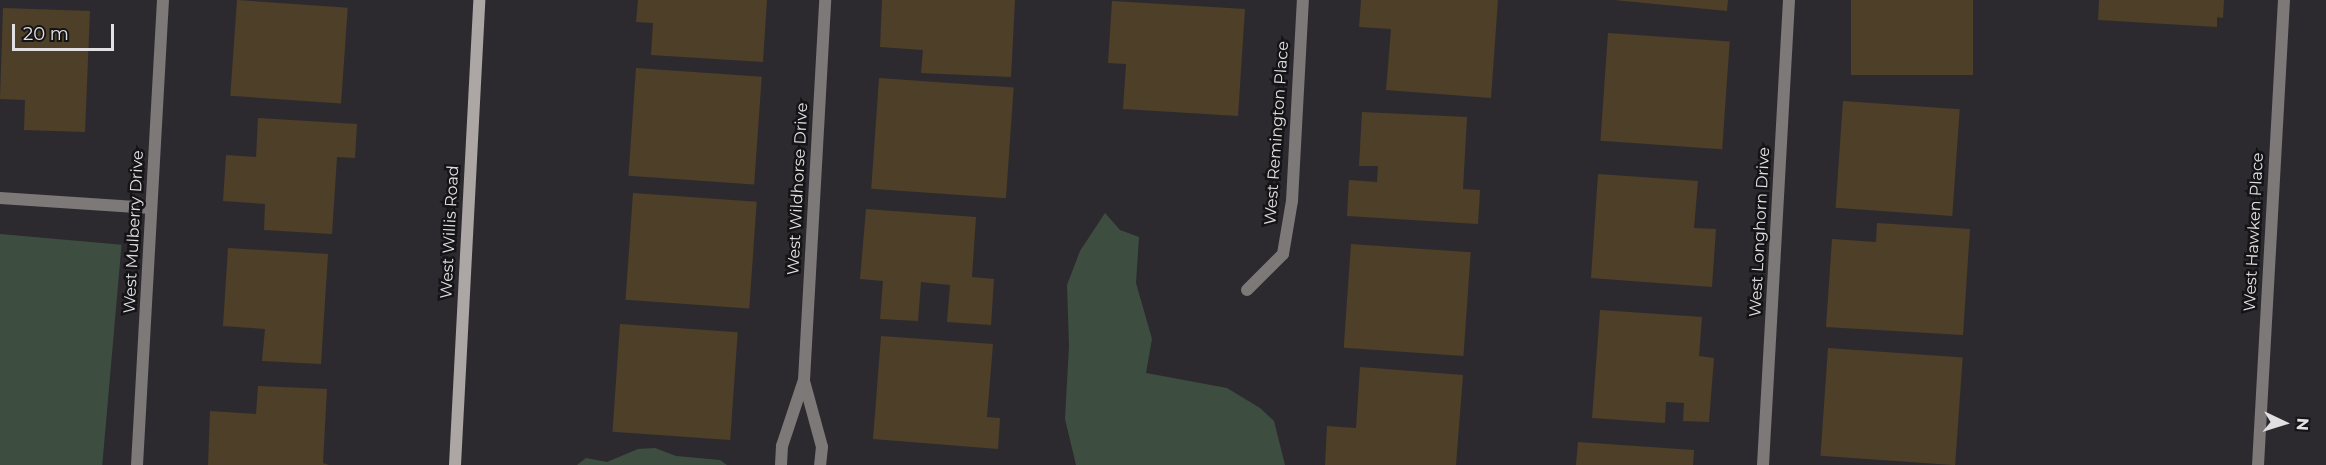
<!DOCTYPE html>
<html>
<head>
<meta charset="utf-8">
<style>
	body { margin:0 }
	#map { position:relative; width:2326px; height:465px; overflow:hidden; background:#2d2a2f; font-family:Montserrat,sans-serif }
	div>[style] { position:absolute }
	.green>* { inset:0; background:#3d4e40; transform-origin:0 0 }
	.building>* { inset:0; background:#4e3f28; transform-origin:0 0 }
	.street>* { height:12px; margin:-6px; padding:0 6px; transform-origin:6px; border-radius:6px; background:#7d7978 }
	.secondary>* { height:12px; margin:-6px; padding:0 6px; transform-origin:6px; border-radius:6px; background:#aca6a4 }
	span { translate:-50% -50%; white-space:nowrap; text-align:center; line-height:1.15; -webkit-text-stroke:5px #141316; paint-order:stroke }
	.street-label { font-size:16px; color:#e2e0e3 }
	.north { position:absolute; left:2254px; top:393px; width:60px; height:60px; -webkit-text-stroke:4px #141316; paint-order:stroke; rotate:94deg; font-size:16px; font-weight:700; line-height:24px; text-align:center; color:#e2e0e3 }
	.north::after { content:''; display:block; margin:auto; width:21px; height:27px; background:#e2e0e3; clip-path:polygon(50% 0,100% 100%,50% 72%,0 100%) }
	.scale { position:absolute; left:12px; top:24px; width:102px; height:27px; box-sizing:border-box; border:3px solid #e2e0e3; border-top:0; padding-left:8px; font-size:18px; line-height:21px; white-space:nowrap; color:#e2e0e3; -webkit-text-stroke:4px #141316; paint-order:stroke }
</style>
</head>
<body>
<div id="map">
	<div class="green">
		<div style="clip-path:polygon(1105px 213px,1120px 230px,1139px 237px,1136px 283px,1152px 339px,1146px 373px,1227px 388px,1260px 408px,1274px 421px,1285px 465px,1076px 465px,1065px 419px,1069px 346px,1067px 285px,1080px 251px)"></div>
		<div style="left:0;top:234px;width:122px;height:231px;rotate:5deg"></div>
		<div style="clip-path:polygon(655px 448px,676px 456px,720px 460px,727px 465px,577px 465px,586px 458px,607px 462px,638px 449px)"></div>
	</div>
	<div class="building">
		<div style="left:237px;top:0;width:111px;height:96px;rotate:4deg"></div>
		<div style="clip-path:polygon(638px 0,767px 0,763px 62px,651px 55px,653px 23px,636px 22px)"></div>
		<div style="clip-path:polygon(882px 0,1015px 0,1011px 77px,921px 73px,923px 50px,880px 47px)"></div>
		<div style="clip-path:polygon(1361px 0,1498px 0,1491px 98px,1386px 90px,1391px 29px,1359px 27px)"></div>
		<div style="clip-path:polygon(1614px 0,1728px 0,1727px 11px)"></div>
		<div style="left:1851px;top:0;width:122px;height:75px"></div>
		<div style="clip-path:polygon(2099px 0,2224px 0,2223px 18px,2217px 17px,2217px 27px,2098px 20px)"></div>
		<div style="clip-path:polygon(1112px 1px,1245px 9px,1238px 116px,1123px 109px,1126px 64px,1108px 63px)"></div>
		<div style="clip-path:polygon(3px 8px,90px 11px,85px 132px,24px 130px,25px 100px,0 99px)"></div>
		<div style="left:1608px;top:33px;width:122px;height:108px;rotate:4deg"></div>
		<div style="left:636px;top:68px;width:126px;height:108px;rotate:4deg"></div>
		<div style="left:879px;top:78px;width:135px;height:111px;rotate:4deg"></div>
		<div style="left:1843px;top:101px;width:117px;height:107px;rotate:4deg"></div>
		<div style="clip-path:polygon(1362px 112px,1467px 117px,1463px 189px,1480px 190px,1478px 224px,1347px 216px,1349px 180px,1377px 182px,1378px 166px,1359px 166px)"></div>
		<div style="clip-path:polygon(258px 118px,357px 124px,355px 158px,337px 157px,332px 234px,264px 230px,265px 204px,223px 201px,226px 155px,256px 157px)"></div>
		<div style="clip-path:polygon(1598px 174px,1698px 181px,1694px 228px,1716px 229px,1712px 287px,1591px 278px)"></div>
		<div style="left:633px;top:193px;width:124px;height:107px;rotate:4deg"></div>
		<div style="clip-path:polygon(866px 209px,976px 217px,972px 277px,994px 279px,991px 325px,947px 322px,950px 285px,921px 282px,918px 321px,880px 319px,883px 281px,860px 279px)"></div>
		<div style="clip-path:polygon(1877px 223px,1970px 229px,1963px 335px,1826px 327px,1832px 239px,1876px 242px)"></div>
		<div style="left:1351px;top:244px;width:120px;height:104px;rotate:4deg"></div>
		<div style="clip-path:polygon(228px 248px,328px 254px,321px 364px,262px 361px,265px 329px,223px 326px)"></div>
		<div style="clip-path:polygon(1600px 310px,1702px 317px,1699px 356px,1714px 358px,1709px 422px,1683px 421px,1684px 403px,1666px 402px,1665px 423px,1592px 418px)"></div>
		<div style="left:620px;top:324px;width:118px;height:108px;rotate:4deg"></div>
		<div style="clip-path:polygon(881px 336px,993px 344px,987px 417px,1000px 418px,998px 449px,873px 439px)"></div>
		<div style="left:1828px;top:348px;width:135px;height:108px;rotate:4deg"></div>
		<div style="clip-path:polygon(1360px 367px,1463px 375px,1456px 465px,1325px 465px,1327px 426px,1356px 428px)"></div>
		<div style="clip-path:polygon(258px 386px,327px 389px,323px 463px,329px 465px,208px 465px,210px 411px,256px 414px)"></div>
		<div style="clip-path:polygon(1578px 442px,1694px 450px,1693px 465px,1576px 465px)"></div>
	</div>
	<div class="street">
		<div style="left:0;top:198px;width:151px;rotate:3.8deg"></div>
		<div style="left:1247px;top:290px;width:51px;rotate:-45deg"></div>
		<div style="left:1283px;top:254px;width:54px;rotate:-80.4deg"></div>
		<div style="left:1292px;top:201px;width:201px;rotate:-86.9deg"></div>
		<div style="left:804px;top:381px;width:68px;rotate:74.7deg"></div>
		<div style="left:822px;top:447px;width:18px;rotate:96deg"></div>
		<div style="left:137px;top:465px;width:466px;rotate:-86.8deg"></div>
		<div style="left:781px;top:465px;width:19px;rotate:-87deg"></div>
		<div style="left:782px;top:446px;width:70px;rotate:-71.6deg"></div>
		<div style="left:804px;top:380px;width:381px;rotate:-86.8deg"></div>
		<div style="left:1763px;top:465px;width:466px;rotate:-86.8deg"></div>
		<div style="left:2258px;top:465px;width:466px;rotate:-86.8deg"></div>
	</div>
	<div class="secondary">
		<div style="left:455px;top:465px;width:466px;rotate:-87deg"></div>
	</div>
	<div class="street-label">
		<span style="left:1277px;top:133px;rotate:-86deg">West Remington Place</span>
		<span style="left:798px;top:189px;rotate:-87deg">West Wildhorse Drive</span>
		<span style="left:134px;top:232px;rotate:-87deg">West Mulberry Drive</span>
		<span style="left:450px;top:232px;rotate:-87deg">West Willis Road</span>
		<span style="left:1760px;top:232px;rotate:-87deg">West Longhorn Drive</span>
		<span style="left:2254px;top:232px;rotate:-87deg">West Hawken Place</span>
	</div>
	<div class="north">N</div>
	<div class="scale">20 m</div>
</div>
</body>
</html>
